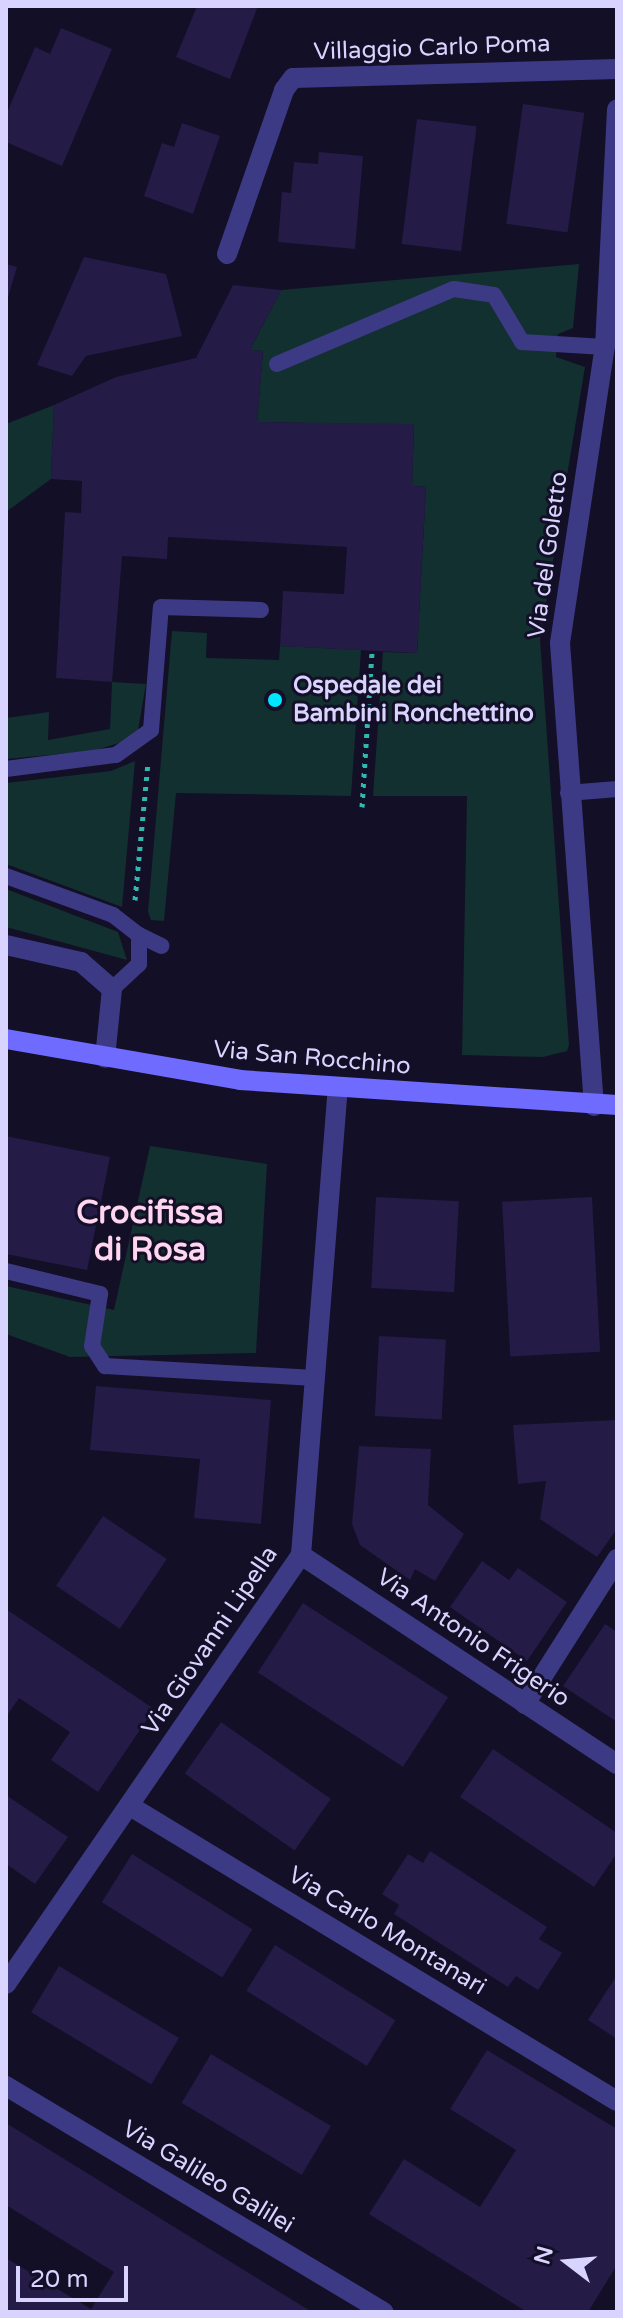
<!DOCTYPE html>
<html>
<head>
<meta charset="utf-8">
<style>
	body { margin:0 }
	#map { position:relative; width:623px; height:2318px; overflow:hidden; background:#130f26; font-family:"Varela Round",sans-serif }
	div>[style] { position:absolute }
	.green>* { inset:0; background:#12302f }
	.building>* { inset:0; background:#241b47; transform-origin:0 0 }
	.path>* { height:5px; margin-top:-2.5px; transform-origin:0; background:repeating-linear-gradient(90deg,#2fb8b0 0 4px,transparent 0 10px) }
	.lane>* { height:16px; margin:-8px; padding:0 8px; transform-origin:8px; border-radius:8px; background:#3d3a85 }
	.street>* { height:20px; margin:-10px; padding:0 10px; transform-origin:10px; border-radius:10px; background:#3d3a85 }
	.secondary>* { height:20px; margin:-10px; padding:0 10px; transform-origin:10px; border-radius:10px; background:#6f6bff }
	.dots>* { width:22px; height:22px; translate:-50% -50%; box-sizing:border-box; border:4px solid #130f26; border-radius:50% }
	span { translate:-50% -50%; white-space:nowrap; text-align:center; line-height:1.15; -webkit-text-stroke:6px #130f26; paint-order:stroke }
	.street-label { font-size:24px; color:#d9d4ff }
	.poi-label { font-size:24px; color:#d9d4ff; font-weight:700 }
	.left { translate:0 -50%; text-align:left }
	.district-label { font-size:32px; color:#ffd6f0; font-weight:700 }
	.frame { position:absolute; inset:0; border:8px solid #d9d4ff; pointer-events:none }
	.north { position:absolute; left:527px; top:2222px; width:80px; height:80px; -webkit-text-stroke:6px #130f26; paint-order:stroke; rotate:286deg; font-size:22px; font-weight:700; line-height:32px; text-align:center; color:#d9d4ff }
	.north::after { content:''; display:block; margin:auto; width:28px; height:36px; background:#d9d4ff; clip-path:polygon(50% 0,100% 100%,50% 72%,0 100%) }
	.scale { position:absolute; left:16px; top:2266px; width:112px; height:36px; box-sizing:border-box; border:4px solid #d9d4ff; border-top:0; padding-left:10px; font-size:24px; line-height:28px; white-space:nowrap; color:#d9d4ff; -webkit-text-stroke:6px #130f26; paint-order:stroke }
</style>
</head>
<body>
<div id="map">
	<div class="green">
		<div style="clip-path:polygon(579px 264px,573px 328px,558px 334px,556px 357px,585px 367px,540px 639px,569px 1045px,567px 1051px,543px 1057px,462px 1055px,467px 796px,373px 796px,383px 652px,417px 653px,426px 487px,412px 486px,414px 425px,257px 422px,263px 351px,250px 350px,281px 290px)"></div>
		<div style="clip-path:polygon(54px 405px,51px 479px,6px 512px,6px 424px)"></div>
		<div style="clip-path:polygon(172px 631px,207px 633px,206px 658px,279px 660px,280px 646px,361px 650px,351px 796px,176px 793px,164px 921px,151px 920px,148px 912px)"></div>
		<div style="clip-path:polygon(112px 682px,146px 684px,138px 730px,122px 742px,93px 751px,6px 759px,6px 718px,49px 712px,48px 740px,110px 729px)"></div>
		<div style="clip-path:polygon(135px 761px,122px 907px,6px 864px,6px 783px,111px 771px)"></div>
		<div style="clip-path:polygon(6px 889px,118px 932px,127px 960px,6px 927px)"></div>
		<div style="clip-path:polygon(150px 1146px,267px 1164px,256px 1353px,70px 1357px,6px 1334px,6px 1286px,114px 1310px)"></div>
	</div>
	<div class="building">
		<div style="clip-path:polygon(197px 6px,258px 6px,230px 79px,176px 57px)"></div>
		<div style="clip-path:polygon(61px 28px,112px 49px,62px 166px,6px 142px,6px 115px,35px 47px,50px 54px)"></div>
		<div style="left:523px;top:104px;width:62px;height:121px;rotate:8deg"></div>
		<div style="left:417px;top:119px;width:60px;height:126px;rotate:7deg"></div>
		<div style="clip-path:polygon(182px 123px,220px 136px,193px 214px,144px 196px,162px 143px,174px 147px)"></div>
		<div style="clip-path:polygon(319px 152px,363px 156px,355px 249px,278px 242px,282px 192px,291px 193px,294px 162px,318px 164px)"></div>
		<div style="clip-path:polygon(84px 257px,166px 274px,182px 336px,86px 356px,72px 376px,37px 365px)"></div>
		<div style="clip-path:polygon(6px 264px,17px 267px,7px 301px,6px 301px)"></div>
		<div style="clip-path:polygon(233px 285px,281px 290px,250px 350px,263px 351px,257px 422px,414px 424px,412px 486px,426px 487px,417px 653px,280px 646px,283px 591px,344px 594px,347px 547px,168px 537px,167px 559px,122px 556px,112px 682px,56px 678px,65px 512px,81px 513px,82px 481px,51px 479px,54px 405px,116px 377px,196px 358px)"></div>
		<div style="clip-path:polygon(6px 1136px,110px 1157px,87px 1270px,6px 1254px)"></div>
		<div style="left:376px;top:1197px;width:83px;height:91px;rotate:3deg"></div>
		<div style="left:592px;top:1197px;width:155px;height:90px;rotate:87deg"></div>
		<div style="left:379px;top:1336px;width:67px;height:80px;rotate:3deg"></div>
		<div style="clip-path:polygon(96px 1386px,271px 1400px,261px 1524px,194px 1518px,200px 1459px,90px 1450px)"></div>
		<div style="clip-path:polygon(617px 1420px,617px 1529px,597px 1557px,540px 1519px,546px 1481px,518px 1484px,513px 1425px)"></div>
		<div style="clip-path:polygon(359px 1446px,431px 1449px,428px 1505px,464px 1534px,435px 1581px,415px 1569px,410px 1580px,360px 1545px,352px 1524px)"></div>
		<div style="left:103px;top:1516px;width:77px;height:84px;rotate:34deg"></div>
		<div style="clip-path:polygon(482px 1561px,509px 1580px,518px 1568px,567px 1602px,527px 1661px,450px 1607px)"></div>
		<div style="left:303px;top:1603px;width:173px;height:83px;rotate:33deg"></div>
		<div style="clip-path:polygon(6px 1609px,154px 1709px,98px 1792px,51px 1760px,70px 1732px,19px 1698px,6px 1717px)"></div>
		<div style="clip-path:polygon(605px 1624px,617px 1632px,617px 1722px,563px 1686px)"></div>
		<div style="left:221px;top:1722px;width:134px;height:63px;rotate:35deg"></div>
		<div style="clip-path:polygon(493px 1749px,617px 1833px,617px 1853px,594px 1887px,460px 1797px)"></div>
		<div style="clip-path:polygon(6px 1795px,68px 1837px,35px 1884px,6px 1864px)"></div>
		<div style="clip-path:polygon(430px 1851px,547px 1927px,539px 1939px,562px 1953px,538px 1990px,516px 1976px,508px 1987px,394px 1914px,399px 1905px,382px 1894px,408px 1854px,423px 1863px)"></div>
		<div style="left:132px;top:1854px;width:142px;height:57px;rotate:32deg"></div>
		<div style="left:275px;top:1945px;width:142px;height:54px;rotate:32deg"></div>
		<div style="left:59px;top:1966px;width:140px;height:54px;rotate:31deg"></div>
		<div style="clip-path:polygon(617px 1975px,617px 2039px,588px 2020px)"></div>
		<div style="clip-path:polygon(487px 2050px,617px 2129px,617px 2265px,588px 2312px,527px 2312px,369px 2214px,404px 2159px,480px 2207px,516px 2150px,450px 2109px)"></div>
		<div style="left:211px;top:2054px;width:140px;height:57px;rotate:31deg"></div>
		<div style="clip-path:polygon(6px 2123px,312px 2312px,6px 2312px,6px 2258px,91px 2309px,114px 2272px,6px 2205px)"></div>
	</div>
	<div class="path">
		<div style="left:362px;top:807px;width:156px;rotate:-86.3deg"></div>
		<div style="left:135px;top:900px;width:138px;rotate:-84.6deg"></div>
	</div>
	<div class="lane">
		<div style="left:277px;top:364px;width:192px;rotate:-23deg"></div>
		<div style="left:454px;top:289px;width:40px;rotate:8.5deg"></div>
		<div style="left:494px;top:295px;width:55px;rotate:59.2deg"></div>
		<div style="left:522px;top:342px;width:83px;rotate:3.4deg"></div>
		<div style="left:6px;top:769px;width:111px;rotate:-7.3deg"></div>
		<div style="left:116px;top:755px;width:43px;rotate:-35.5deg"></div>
		<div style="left:151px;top:730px;width:123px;rotate:-85.4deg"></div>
		<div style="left:161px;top:607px;width:100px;rotate:1.7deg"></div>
		<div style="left:568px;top:793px;width:49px;rotate:-4.7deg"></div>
		<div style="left:6px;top:876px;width:114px;rotate:20deg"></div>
		<div style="left:113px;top:915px;width:33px;rotate:38deg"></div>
		<div style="left:139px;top:935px;width:29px;rotate:90deg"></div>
		<div style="left:139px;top:964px;width:37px;rotate:137deg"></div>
		<div style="left:139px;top:935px;width:25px;rotate:26deg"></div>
		<div style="left:6px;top:1271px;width:97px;rotate:13.7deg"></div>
		<div style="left:100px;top:1294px;width:53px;rotate:98.7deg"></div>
		<div style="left:92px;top:1346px;width:24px;rotate:57deg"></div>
		<div style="left:105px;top:1366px;width:210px;rotate:3.3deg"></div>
	</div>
	<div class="street">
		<div style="left:227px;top:254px;width:174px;rotate:-70.8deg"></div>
		<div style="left:284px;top:90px;width:15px;rotate:-53deg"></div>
		<div style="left:293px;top:78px;width:324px;rotate:-1.6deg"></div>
		<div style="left:6px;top:945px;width:77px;rotate:12.8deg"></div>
		<div style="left:81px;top:962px;width:41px;rotate:41.1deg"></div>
		<div style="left:112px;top:989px;width:69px;rotate:95.8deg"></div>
		<div style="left:594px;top:1106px;width:464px;rotate:-94.2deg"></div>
		<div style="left:560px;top:643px;width:299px;rotate:-81.4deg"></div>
		<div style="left:605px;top:347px;width:238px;rotate:-87.1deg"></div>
		<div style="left:301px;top:1555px;width:379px;rotate:33.5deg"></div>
		<div style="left:525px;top:1704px;width:172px;rotate:-57.6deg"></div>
		<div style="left:130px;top:1806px;width:569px;rotate:31.21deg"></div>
		<div style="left:6px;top:1984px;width:521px;rotate:-55.49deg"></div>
		<div style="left:301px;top:1555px;width:468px;rotate:-85.5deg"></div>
		<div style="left:6px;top:2086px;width:440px;rotate:30.9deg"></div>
	</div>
	<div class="secondary">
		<div style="left:6px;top:1039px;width:238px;rotate:9.9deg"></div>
		<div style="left:240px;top:1080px;width:378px;rotate:3.8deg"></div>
	</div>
	<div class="dots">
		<div style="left:275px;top:700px;background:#00e5ff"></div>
	</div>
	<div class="street-label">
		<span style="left:432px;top:48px;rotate:-2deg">Villaggio Carlo Poma</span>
		<span style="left:548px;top:555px;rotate:-82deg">Via del Goletto</span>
		<span style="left:312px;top:1058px;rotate:5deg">Via San Rocchino</span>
		<span style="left:473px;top:1638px;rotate:34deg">Via Antonio Frigerio</span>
		<span style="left:210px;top:1641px;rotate:-56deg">Via Giovanni Lipella</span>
		<span style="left:387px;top:1931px;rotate:31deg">Via Carlo Montanari</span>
		<span style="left:208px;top:2177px;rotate:31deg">Via Galileo Galilei</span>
	</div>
	<div class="poi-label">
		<span class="left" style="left:293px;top:700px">Ospedale dei<br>Bambini Ronchettino</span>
	</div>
	<div class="district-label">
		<span style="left:150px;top:1232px">Crocifissa<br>di Rosa</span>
	</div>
	<div class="frame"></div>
	<div class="north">N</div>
	<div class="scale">20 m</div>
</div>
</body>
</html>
